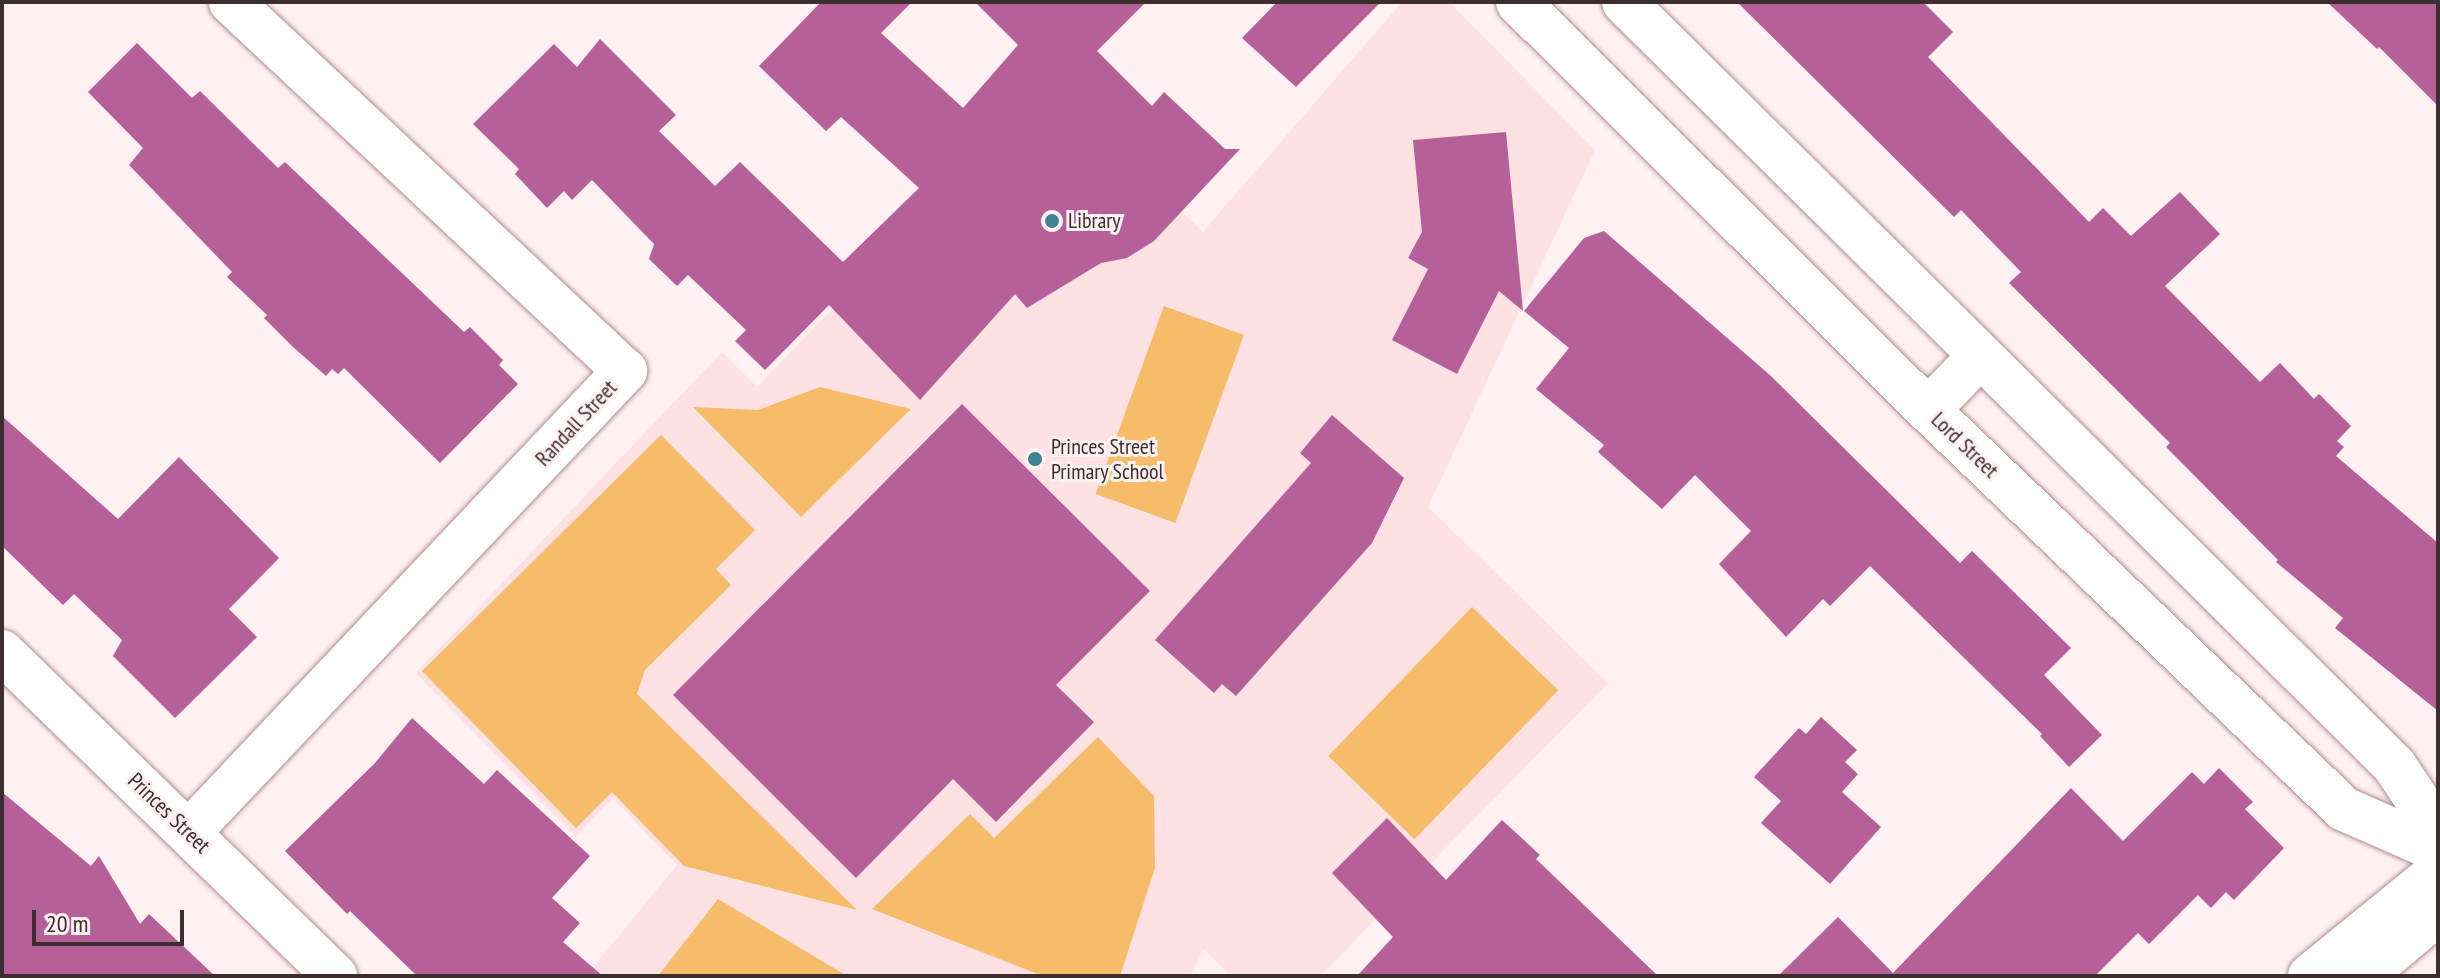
<!DOCTYPE html>
<html>
<head>
<meta charset="utf-8">
<style>
	body { margin:0 }
	#map { position:relative; width:2440px; height:978px; overflow:hidden; background:#fff0f1; font-family:"PT Sans Narrow",sans-serif }
	div>[style] { position:absolute }
	.built>* { inset:0; background:#fde1e3 }
	.green>* { inset:0; background:#f6bc6a; transform-origin:0 0 }
	.building>* { inset:0; background:#b56098 }
	.roads { filter:drop-shadow(0 0 2px #af8d90) drop-shadow(0 0 2px #af8d90) }
	.minor>* { height:44px; margin:-22px; padding:0 22px; transform-origin:22px; border-radius:22px; background:#fff }
	.dots>* { width:22px; height:22px; translate:-50% -50%; box-sizing:border-box; border:4px solid #fff0f1; border-radius:50% }
	span { translate:-50% -50%; white-space:nowrap; text-align:center; line-height:1.15; -webkit-text-stroke:6px #fff0f1; paint-order:stroke }
	.poi-label { font-size:22px; color:#3c2e2f }
	.left { translate:0 -50%; text-align:left }
	.street-label { font-size:22px; color:#3c2e2f }
	.frame { position:absolute; inset:0; border:4px solid #3c2e2f; pointer-events:none }
	.scale { position:absolute; left:32px; top:910px; width:152px; height:36px; box-sizing:border-box; border:4px solid #3c2e2f; border-top:0; padding-left:10px; font-size:24px; line-height:28px; white-space:nowrap; color:#3c2e2f; -webkit-text-stroke:6px #fff0f1; paint-order:stroke }
</style>
</head>
<body>
<div id="map">
	<div class="built">
		<div style="clip-path:polygon(1402px 2px,1449px 2px,1595px 150px,1428px 507px,1608px 683px,1320px 976px,1231px 976px,1204px 949px,1190px 976px,586px 976px,677px 865px,613px 798px,576px 837px,416px 673px,722px 352px,757px 387px,1048px 86px,1203px 232px)"></div>
	</div>
	<div class="green">
		<div style="left:1164px;top:306px;width:85px;height:200px;rotate:20deg"></div>
		<div style="clip-path:polygon(820px 387px,911px 409px,801px 517px,693px 407px,758px 410px)"></div>
		<div style="clip-path:polygon(661px 435px,755px 530px,716px 569px,731px 585px,645px 670px,637px 694px,857px 910px,684px 866px,612px 792px,576px 828px,422px 671px)"></div>
		<div style="left:1472px;top:607px;width:120px;height:207px;rotate:44deg"></div>
		<div style="clip-path:polygon(1098px 737px,1154px 796px,1155px 868px,1120px 976px,1043px 976px,872px 909px,970px 814px,994px 838px)"></div>
		<div style="clip-path:polygon(718px 899px,847px 976px,658px 976px)"></div>
	</div>
	<div class="building">
		<div style="clip-path:polygon(821px 2px,912px 2px,881px 33px,963px 108px,1018px 45px,975px 2px,1146px 2px,1097px 51px,1152px 106px,1164px 92px,1225px 149px,1240px 149px,1154px 241px,1127px 258px,1101px 263px,1027px 308px,1015px 294px,920px 400px,829px 305px,765px 370px,735px 341px,746px 330px,688px 275px,677px 286px,649px 259px,654px 244px,592px 180px,572px 200px,564px 191px,547px 208px,515px 174px,519px 169px,473px 124px,554px 44px,577px 67px,600px 39px,676px 115px,659px 131px,715px 186px,740px 162px,843px 262px,919px 188px,841px 117px,826px 131px,759px 66px)"></div>
		<div style="clip-path:polygon(1277px 2px,1381px 2px,1296px 87px,1242px 38px)"></div>
		<div style="clip-path:polygon(1737px 2px,1923px 2px,1953px 32px,1928px 57px,2089px 222px,2103px 208px,2131px 236px,2180px 192px,2220px 234px,2165px 286px,2260px 382px,2280px 363px,2314px 399px,2319px 394px,2351px 426px,2337px 441px,2344px 447px,2336px 456px,2438px 543px,2438px 711px,2335px 628px,2343px 618px,2276px 562px,2278px 560px,2166px 447px,2170px 443px,2009px 283px,2021px 272px,1961px 210px,1954px 217px)"></div>
		<div style="clip-path:polygon(2327px 2px,2438px 2px,2438px 106px,2379px 47px,2377px 49px)"></div>
		<div style="clip-path:polygon(137px 43px,192px 98px,200px 91px,278px 168px,285px 162px,464px 332px,470px 327px,503px 360px,499px 365px,518px 384px,440px 463px,344px 368px,338px 374px,332px 369px,326px 376px,293px 347px,264px 318px,267px 315px,227px 277px,232px 272px,129px 165px,143px 148px,88px 92px)"></div>
		<div style="clip-path:polygon(1506px 132px,1523px 311px,1499px 291px,1457px 374px,1392px 340px,1428px 269px,1408px 258px,1422px 232px,1413px 140px)"></div>
		<div style="clip-path:polygon(1604px 231px,1771px 376px,1960px 563px,1972px 551px,2071px 648px,2044px 675px,2102px 735px,2069px 767px,2040px 736px,2042px 734px,1870px 566px,1830px 606px,1823px 599px,1786px 637px,1719px 564px,1751px 531px,1695px 475px,1662px 509px,1598px 452px,1604px 445px,1536px 389px,1569px 348px,1524px 311px,1584px 238px)"></div>
		<div style="clip-path:polygon(962px 404px,1150px 591px,1056px 685px,1094px 722px,996px 822px,953px 779px,856px 878px,673px 695px)"></div>
		<div style="clip-path:polygon(1332px 415px,1404px 478px,1372px 543px,1236px 696px,1222px 684px,1214px 693px,1155px 640px,1311px 463px,1300px 453px)"></div>
		<div style="clip-path:polygon(2px 416px,118px 519px,179px 457px,279px 558px,229px 609px,257px 637px,175px 718px,113px 656px,122px 640px,74px 594px,63px 605px,2px 546px)"></div>
		<div style="clip-path:polygon(1821px 717px,1857px 750px,1845px 762px,1858px 774px,1842px 792px,1881px 827px,1830px 884px,1761px 823px,1781px 801px,1754px 777px,1799px 728px,1806px 734px)"></div>
		<div style="clip-path:polygon(412px 718px,484px 784px,497px 770px,590px 856px,552px 898px,580px 923px,563px 942px,603px 976px,417px 976px,350px 911px,347px 914px,285px 851px,375px 763px)"></div>
		<div style="clip-path:polygon(2219px 768px,2253px 802px,2245px 809px,2284px 848px,2234px 900px,2226px 892px,2211px 908px,2198px 895px,2149px 944px,2138px 933px,2095px 976px,1778px 976px,1838px 917px,1893px 973px,2071px 788px,2123px 841px,2192px 772px,2204px 784px)"></div>
		<div style="clip-path:polygon(2px 792px,91px 866px,99px 856px,140px 924px,149px 914px,215px 976px,2px 976px)"></div>
		<div style="clip-path:polygon(1387px 818px,1446px 880px,1502px 820px,1540px 855px,1536px 859px,1658px 976px,1357px 976px,1393px 937px,1332px 873px)"></div>
	</div>
	<div class="roads">
		<div class="minor">
			<div style="left:1518px;top:2px;width:578px;rotate:44.86deg"></div>
			<div style="left:1928px;top:410px;width:576px;rotate:43.81deg"></div>
			<div style="left:2344px;top:809px;width:103px;rotate:23.6deg"></div>
			<div style="left:1624px;top:2px;width:1084px;rotate:44.74deg"></div>
			<div style="left:2394px;top:765px;width:79px;rotate:56.3deg"></div>
			<div style="left:1928px;top:410px;width:75px;rotate:-46.1deg"></div>
			<div style="left:2px;top:652px;width:465px;rotate:44.2deg"></div>
			<div style="left:189px;top:832px;width:635px;rotate:-46.6deg"></div>
			<div style="left:625px;top:371px;width:540px;rotate:-136.88deg"></div>
			<div style="left:2310px;top:976px;width:165px;rotate:-39.1deg"></div>
			<div style="left:2363px;top:976px;width:98px;rotate:-40deg"></div>
		</div>
	</div>
	<div class="dots">
		<div style="left:1052px;top:221px;background:#418395"></div>
		<div style="left:1035px;top:459px;background:#418395"></div>
	</div>
	<div class="poi-label">
		<span class="left" style="left:1068px;top:221px">Library</span>
		<span class="left" style="left:1051px;top:459px">Princes Street<br>Primary School</span>
	</div>
	<div class="street-label">
		<span style="left:576px;top:423px;rotate:-47deg">Randall Street</span>
		<span style="left:1965px;top:445px;rotate:44deg">Lord Street</span>
		<span style="left:169px;top:813px;rotate:44deg">Princes Street</span>
	</div>
	<div class="frame"></div>
	<div class="scale">20 m</div>
</div>
</body>
</html>
